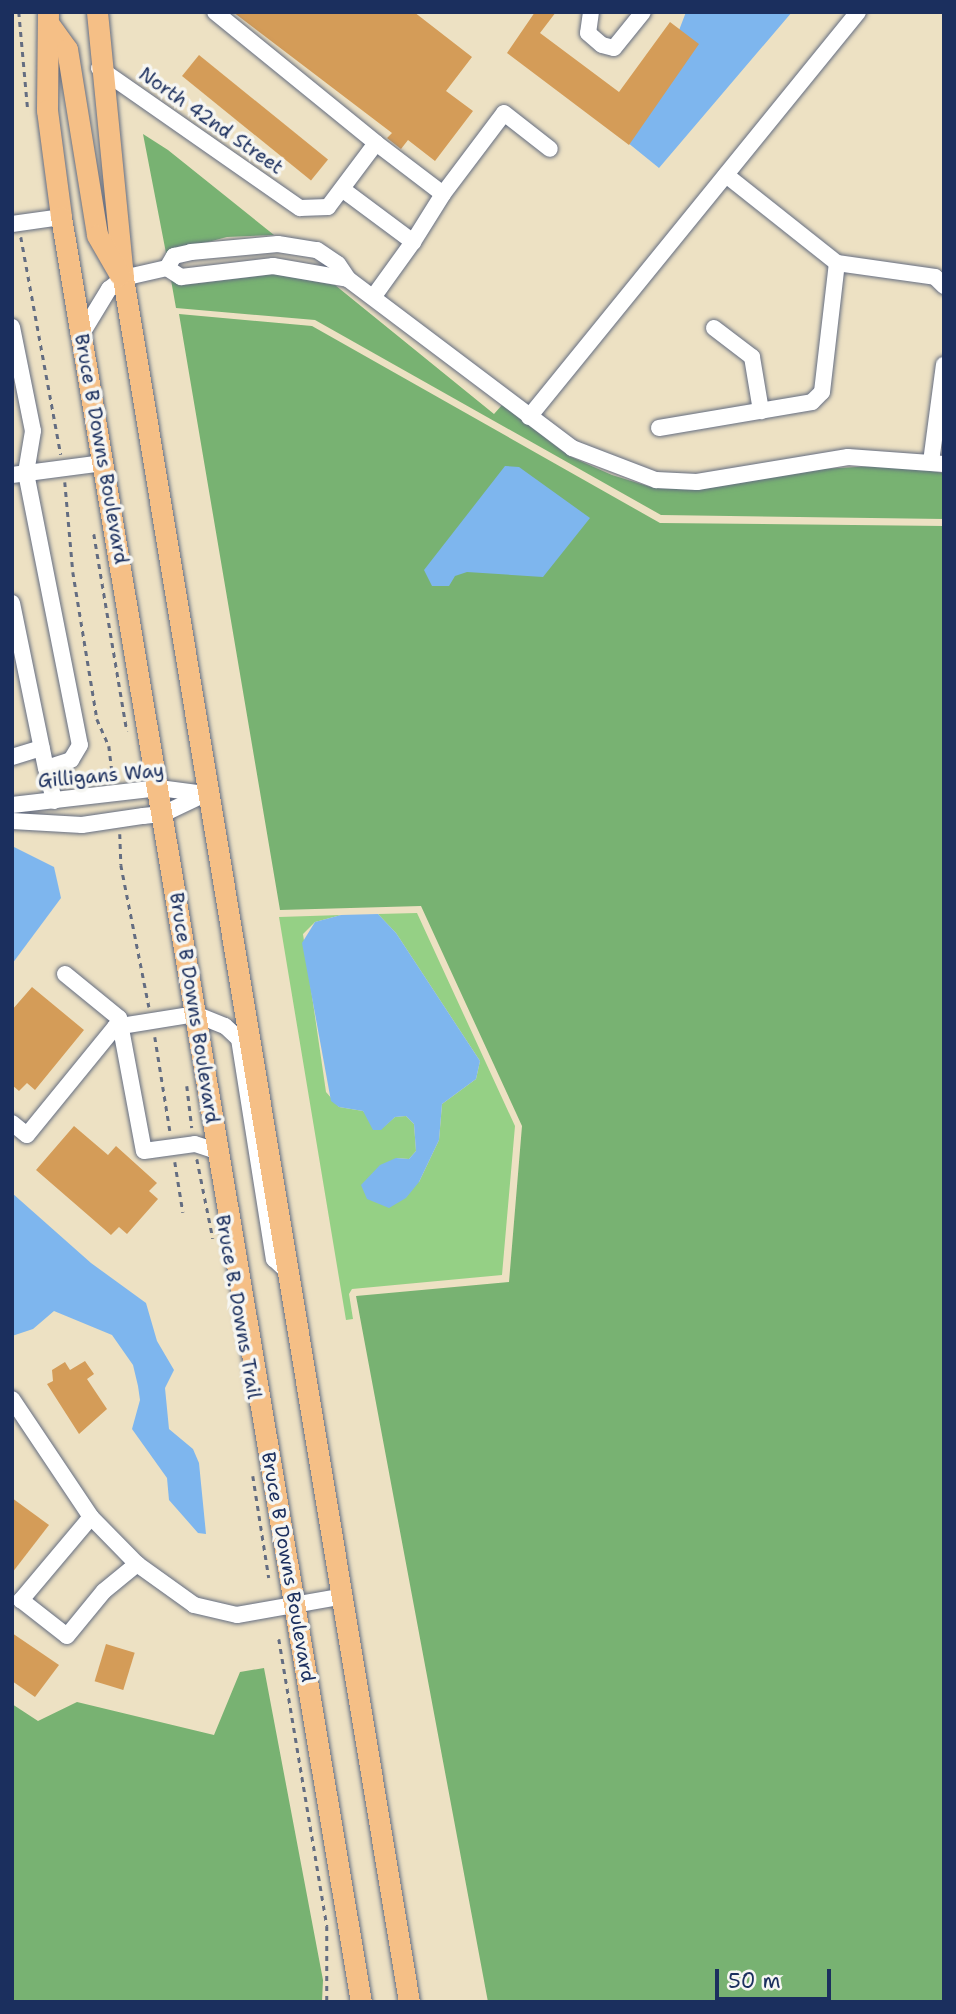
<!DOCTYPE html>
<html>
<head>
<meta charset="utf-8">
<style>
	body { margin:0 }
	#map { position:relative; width:956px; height:2014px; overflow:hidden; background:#ede1c3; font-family:"Shantell Sans",sans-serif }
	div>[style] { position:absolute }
	.green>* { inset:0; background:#95d085 }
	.forest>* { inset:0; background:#78b272 }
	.water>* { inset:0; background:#7eb6ee }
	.building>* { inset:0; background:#d49c58; transform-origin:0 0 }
	.path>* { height:2.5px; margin-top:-1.25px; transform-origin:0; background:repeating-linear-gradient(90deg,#646d81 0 5px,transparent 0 10px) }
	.roads { filter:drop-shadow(0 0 2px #646d81) drop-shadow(0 0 2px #646d81) }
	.minor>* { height:16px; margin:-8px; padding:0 8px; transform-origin:8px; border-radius:8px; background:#fff }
	.major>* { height:21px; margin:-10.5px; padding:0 10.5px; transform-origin:10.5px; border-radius:10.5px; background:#f5bf86 }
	span { translate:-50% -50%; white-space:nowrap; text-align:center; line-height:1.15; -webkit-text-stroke:7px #f6f6f2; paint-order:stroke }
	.street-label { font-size:19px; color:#1b2f5e }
	.frame { position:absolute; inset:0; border:14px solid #1b2f5e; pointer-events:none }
	.scale { position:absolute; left:715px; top:1969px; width:116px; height:32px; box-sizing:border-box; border:4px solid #1b2f5e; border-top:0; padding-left:9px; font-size:21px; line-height:24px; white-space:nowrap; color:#1b2f5e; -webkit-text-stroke:5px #f6f6f2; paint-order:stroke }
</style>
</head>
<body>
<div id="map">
	<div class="green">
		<div style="clip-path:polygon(417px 913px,515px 1126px,502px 1275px,352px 1289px,349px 1294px,353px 1319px,346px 1320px,279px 917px,341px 915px,315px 922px,303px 934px,326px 1092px,339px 1107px,363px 1111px,381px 1129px,395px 1117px,406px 1116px,414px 1124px,416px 1151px,409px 1159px,396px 1158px,419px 1182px,439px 1140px,442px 1104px,476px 1079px,480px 1061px,396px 933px,378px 914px)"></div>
	</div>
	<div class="forest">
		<div style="clip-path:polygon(143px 134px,168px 150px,274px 235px,227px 237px,166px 253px)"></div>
		<div style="clip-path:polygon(274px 274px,335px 285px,494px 414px,502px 405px,569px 456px,612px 475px,654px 488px,699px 490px,804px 470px,891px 465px,944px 473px,944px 519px,661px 515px,315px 320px,176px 308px,171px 280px,183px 285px)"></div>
		<div style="clip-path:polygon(179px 314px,312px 326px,660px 523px,944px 526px,944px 2002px,488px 2002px,356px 1296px,509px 1282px,522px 1126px,421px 906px,280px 910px)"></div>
		<div style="clip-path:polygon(264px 1668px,323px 1980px,322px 2002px,12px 2002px,12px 1704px,38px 1721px,77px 1702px,214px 1735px,240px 1672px)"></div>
	</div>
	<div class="water">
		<div style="clip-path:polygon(686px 12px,792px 12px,659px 168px,622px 138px,663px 72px)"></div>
		<div style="clip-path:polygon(505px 466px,519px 467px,590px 518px,543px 577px,467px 572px,455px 576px,449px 586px,432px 586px,424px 570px)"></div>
		<div style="clip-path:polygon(12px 846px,54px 867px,61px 898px,12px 964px)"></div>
		<div style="clip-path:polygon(378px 914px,396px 933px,480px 1061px,476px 1079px,442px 1104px,439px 1140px,419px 1182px,406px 1198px,389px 1208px,367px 1199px,361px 1185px,380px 1165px,396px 1158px,409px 1159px,416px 1151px,414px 1124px,406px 1116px,395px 1117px,381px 1130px,373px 1130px,363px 1111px,339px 1107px,331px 1101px,302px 943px,315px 922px,341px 915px)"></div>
		<div style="clip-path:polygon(12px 1193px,91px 1263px,146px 1303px,157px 1341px,174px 1370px,165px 1388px,169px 1429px,193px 1449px,199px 1463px,206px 1534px,198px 1533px,169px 1500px,167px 1478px,132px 1429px,140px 1400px,138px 1386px,133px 1365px,112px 1335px,54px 1311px,33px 1329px,12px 1336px)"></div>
	</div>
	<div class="building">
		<div style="clip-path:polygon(233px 12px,414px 12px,472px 57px,446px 91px,473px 111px,435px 161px,408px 140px,401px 149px,387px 138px,392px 133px)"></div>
		<div style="clip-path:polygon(535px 12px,556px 12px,540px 33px,619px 92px,670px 22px,699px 44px,629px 145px,507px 53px)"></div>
		<div style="left:199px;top:55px;width:166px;height:27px;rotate:39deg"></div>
		<div style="clip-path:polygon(32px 987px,84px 1030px,35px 1090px,27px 1083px,19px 1091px,12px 1085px,12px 1010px)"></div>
		<div style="clip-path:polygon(74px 1126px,108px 1155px,116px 1146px,157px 1183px,149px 1191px,158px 1199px,127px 1234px,119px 1227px,111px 1235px,36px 1170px)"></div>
		<div style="clip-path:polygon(85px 1361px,94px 1374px,87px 1379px,107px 1409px,79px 1434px,47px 1384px,53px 1381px,52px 1370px,65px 1362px,70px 1370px)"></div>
		<div style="clip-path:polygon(12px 1498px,49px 1525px,12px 1573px)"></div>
		<div style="clip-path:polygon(12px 1633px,59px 1665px,35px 1697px,12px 1681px)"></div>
		<div style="left:106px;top:1644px;width:30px;height:39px;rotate:17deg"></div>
	</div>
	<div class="path">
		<div style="left:19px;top:12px;width:99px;rotate:84.8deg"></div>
		<div style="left:21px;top:237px;width:221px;rotate:79.6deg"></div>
		<div style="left:65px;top:482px;width:90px;rotate:84.9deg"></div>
		<div style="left:73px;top:572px;width:149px;rotate:80.7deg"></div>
		<div style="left:97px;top:719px;width:30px;rotate:66deg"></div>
		<div style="left:109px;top:746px;width:33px;rotate:83deg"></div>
		<div style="left:94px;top:534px;width:200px;rotate:80.5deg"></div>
		<div style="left:120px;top:834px;width:31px;rotate:88deg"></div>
		<div style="left:121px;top:865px;width:145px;rotate:78.8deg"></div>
		<div style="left:155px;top:1037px;width:95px;rotate:80.9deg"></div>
		<div style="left:187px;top:1086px;width:42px;rotate:83.2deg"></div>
		<div style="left:197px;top:1159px;width:81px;rotate:78.6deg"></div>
		<div style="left:175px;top:1162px;width:51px;rotate:80.9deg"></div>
		<div style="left:253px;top:1476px;width:103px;rotate:81.1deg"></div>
		<div style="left:279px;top:1639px;width:291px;rotate:80.5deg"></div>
		<div style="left:327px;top:1926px;width:76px;rotate:90deg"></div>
	</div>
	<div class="roads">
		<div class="minor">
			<div style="left:215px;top:12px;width:208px;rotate:39.1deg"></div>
			<div style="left:591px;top:12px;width:21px;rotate:98deg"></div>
			<div style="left:588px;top:33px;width:18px;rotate:41deg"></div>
			<div style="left:602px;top:45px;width:12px;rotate:14deg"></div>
			<div style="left:614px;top:48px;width:46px;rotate:-51.1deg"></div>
			<div style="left:99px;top:68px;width:245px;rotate:34.9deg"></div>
			<div style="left:300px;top:208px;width:28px;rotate:-2deg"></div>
			<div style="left:328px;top:207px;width:80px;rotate:-53.1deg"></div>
			<div style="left:376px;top:143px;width:84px;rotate:37.3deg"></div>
			<div style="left:443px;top:194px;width:101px;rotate:-53deg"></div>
			<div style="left:504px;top:113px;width:58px;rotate:38deg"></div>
			<div style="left:726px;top:175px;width:142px;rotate:38.4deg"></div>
			<div style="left:342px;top:189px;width:89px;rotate:36.7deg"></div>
			<div style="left:413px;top:242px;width:57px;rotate:-58deg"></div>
			<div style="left:12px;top:224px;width:49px;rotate:-8.1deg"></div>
			<div style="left:167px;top:268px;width:17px;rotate:33deg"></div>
			<div style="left:181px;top:277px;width:93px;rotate:-6.8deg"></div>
			<div style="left:273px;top:266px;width:76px;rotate:9.8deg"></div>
			<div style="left:348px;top:279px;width:281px;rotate:37deg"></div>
			<div style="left:572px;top:448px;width:90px;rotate:20.9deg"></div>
			<div style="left:656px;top:480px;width:41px;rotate:2.8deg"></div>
			<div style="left:697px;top:482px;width:153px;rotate:-9.4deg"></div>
			<div style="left:848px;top:457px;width:96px;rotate:4.2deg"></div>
			<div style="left:374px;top:296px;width:67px;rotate:-54.2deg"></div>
			<div style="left:12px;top:327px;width:106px;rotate:78.6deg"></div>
			<div style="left:33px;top:431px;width:43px;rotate:99.5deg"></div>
			<div style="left:26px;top:473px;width:277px;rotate:78.8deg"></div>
			<div style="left:80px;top:745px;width:17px;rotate:121deg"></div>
			<div style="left:71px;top:760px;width:26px;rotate:162deg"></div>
			<div style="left:46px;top:768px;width:34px;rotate:76deg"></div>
			<div style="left:714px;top:328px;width:48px;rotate:37.3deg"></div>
			<div style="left:752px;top:357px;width:55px;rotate:80.5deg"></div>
			<div style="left:81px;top:335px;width:54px;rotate:-58.7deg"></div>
			<div style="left:109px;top:289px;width:18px;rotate:-38deg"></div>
			<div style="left:123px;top:278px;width:45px;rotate:-12.8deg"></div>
			<div style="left:167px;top:268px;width:14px;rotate:-60deg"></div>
			<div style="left:174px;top:256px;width:17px;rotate:-13deg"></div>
			<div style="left:191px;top:252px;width:87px;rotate:-5.3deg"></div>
			<div style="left:278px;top:244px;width:39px;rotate:9deg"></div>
			<div style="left:317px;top:250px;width:25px;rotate:34deg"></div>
			<div style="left:338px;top:264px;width:18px;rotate:56deg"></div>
			<div style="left:529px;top:417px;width:522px;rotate:-50.91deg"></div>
			<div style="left:659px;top:428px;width:155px;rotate:-9.6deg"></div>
			<div style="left:812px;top:402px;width:14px;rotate:-45deg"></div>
			<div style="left:822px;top:392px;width:130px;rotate:-83.4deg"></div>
			<div style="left:837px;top:263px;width:99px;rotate:8.1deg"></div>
			<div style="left:935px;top:277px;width:13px;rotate:45deg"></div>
			<div style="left:931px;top:462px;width:98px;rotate:-82.4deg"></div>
			<div style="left:12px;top:475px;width:92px;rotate:-7.5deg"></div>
			<div style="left:12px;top:603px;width:168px;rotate:78.4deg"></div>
			<div style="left:12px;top:757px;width:31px;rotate:-17deg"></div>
			<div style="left:12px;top:805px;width:148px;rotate:-6.6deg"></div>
			<div style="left:159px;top:788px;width:46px;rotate:7.4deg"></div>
			<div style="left:12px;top:821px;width:70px;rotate:3.3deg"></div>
			<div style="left:82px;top:825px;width:62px;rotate:-8.4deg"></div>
			<div style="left:143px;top:816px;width:20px;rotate:-6deg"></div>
			<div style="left:163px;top:814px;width:47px;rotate:-25.5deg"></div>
			<div style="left:65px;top:974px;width:70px;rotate:39.2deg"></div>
			<div style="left:119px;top:1018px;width:135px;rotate:79.4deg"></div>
			<div style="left:144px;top:1151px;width:51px;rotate:-7.8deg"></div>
			<div style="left:195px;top:1144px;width:23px;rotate:18deg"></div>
			<div style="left:12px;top:1123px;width:19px;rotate:39deg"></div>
			<div style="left:27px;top:1135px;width:139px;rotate:-50.8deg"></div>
			<div style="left:115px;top:1027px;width:81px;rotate:-9.2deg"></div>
			<div style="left:195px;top:1014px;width:32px;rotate:22deg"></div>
			<div style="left:225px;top:1026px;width:19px;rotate:43deg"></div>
			<div style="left:239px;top:1039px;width:223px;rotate:81deg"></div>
			<div style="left:274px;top:1259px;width:19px;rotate:43deg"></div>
			<div style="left:12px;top:1399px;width:142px;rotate:56.2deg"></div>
			<div style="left:91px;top:1517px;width:66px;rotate:45.6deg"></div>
			<div style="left:137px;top:1564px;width:70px;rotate:35.7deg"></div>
			<div style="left:194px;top:1605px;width:44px;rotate:13.1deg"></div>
			<div style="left:237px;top:1615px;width:104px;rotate:-10deg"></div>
			<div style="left:91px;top:1517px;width:109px;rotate:130.1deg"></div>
			<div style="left:21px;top:1600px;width:58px;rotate:38deg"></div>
			<div style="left:67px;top:1636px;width:58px;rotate:-50.6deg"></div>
			<div style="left:104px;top:1591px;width:43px;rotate:-39.3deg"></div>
		</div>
		<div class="major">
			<div style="left:48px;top:12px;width:98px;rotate:90.6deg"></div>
			<div style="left:47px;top:110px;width:108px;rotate:82.5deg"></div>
			<div style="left:61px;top:217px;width:1810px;rotate:80.46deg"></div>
			<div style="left:97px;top:12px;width:267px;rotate:84.4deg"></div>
			<div style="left:123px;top:278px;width:1748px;rotate:80.58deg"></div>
			<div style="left:48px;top:23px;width:32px;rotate:54deg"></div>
			<div style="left:67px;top:49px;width:188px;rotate:80.8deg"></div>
			<div style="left:97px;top:235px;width:46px;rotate:60.1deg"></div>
		</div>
	</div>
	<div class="street-label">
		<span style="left:211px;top:121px;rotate:35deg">North 42nd Street</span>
		<span style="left:101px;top:449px;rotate:80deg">Bruce B Downs Boulevard</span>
		<span style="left:101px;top:776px;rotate:-5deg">Gilligans Way</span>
		<span style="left:194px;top:1008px;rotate:81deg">Bruce B Downs Boulevard</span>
		<span style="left:238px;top:1307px;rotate:80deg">Bruce B. Downs Trail</span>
		<span style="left:288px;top:1567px;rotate:80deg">Bruce B Downs Boulevard</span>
	</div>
	<div class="frame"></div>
	<div class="scale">50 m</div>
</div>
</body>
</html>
